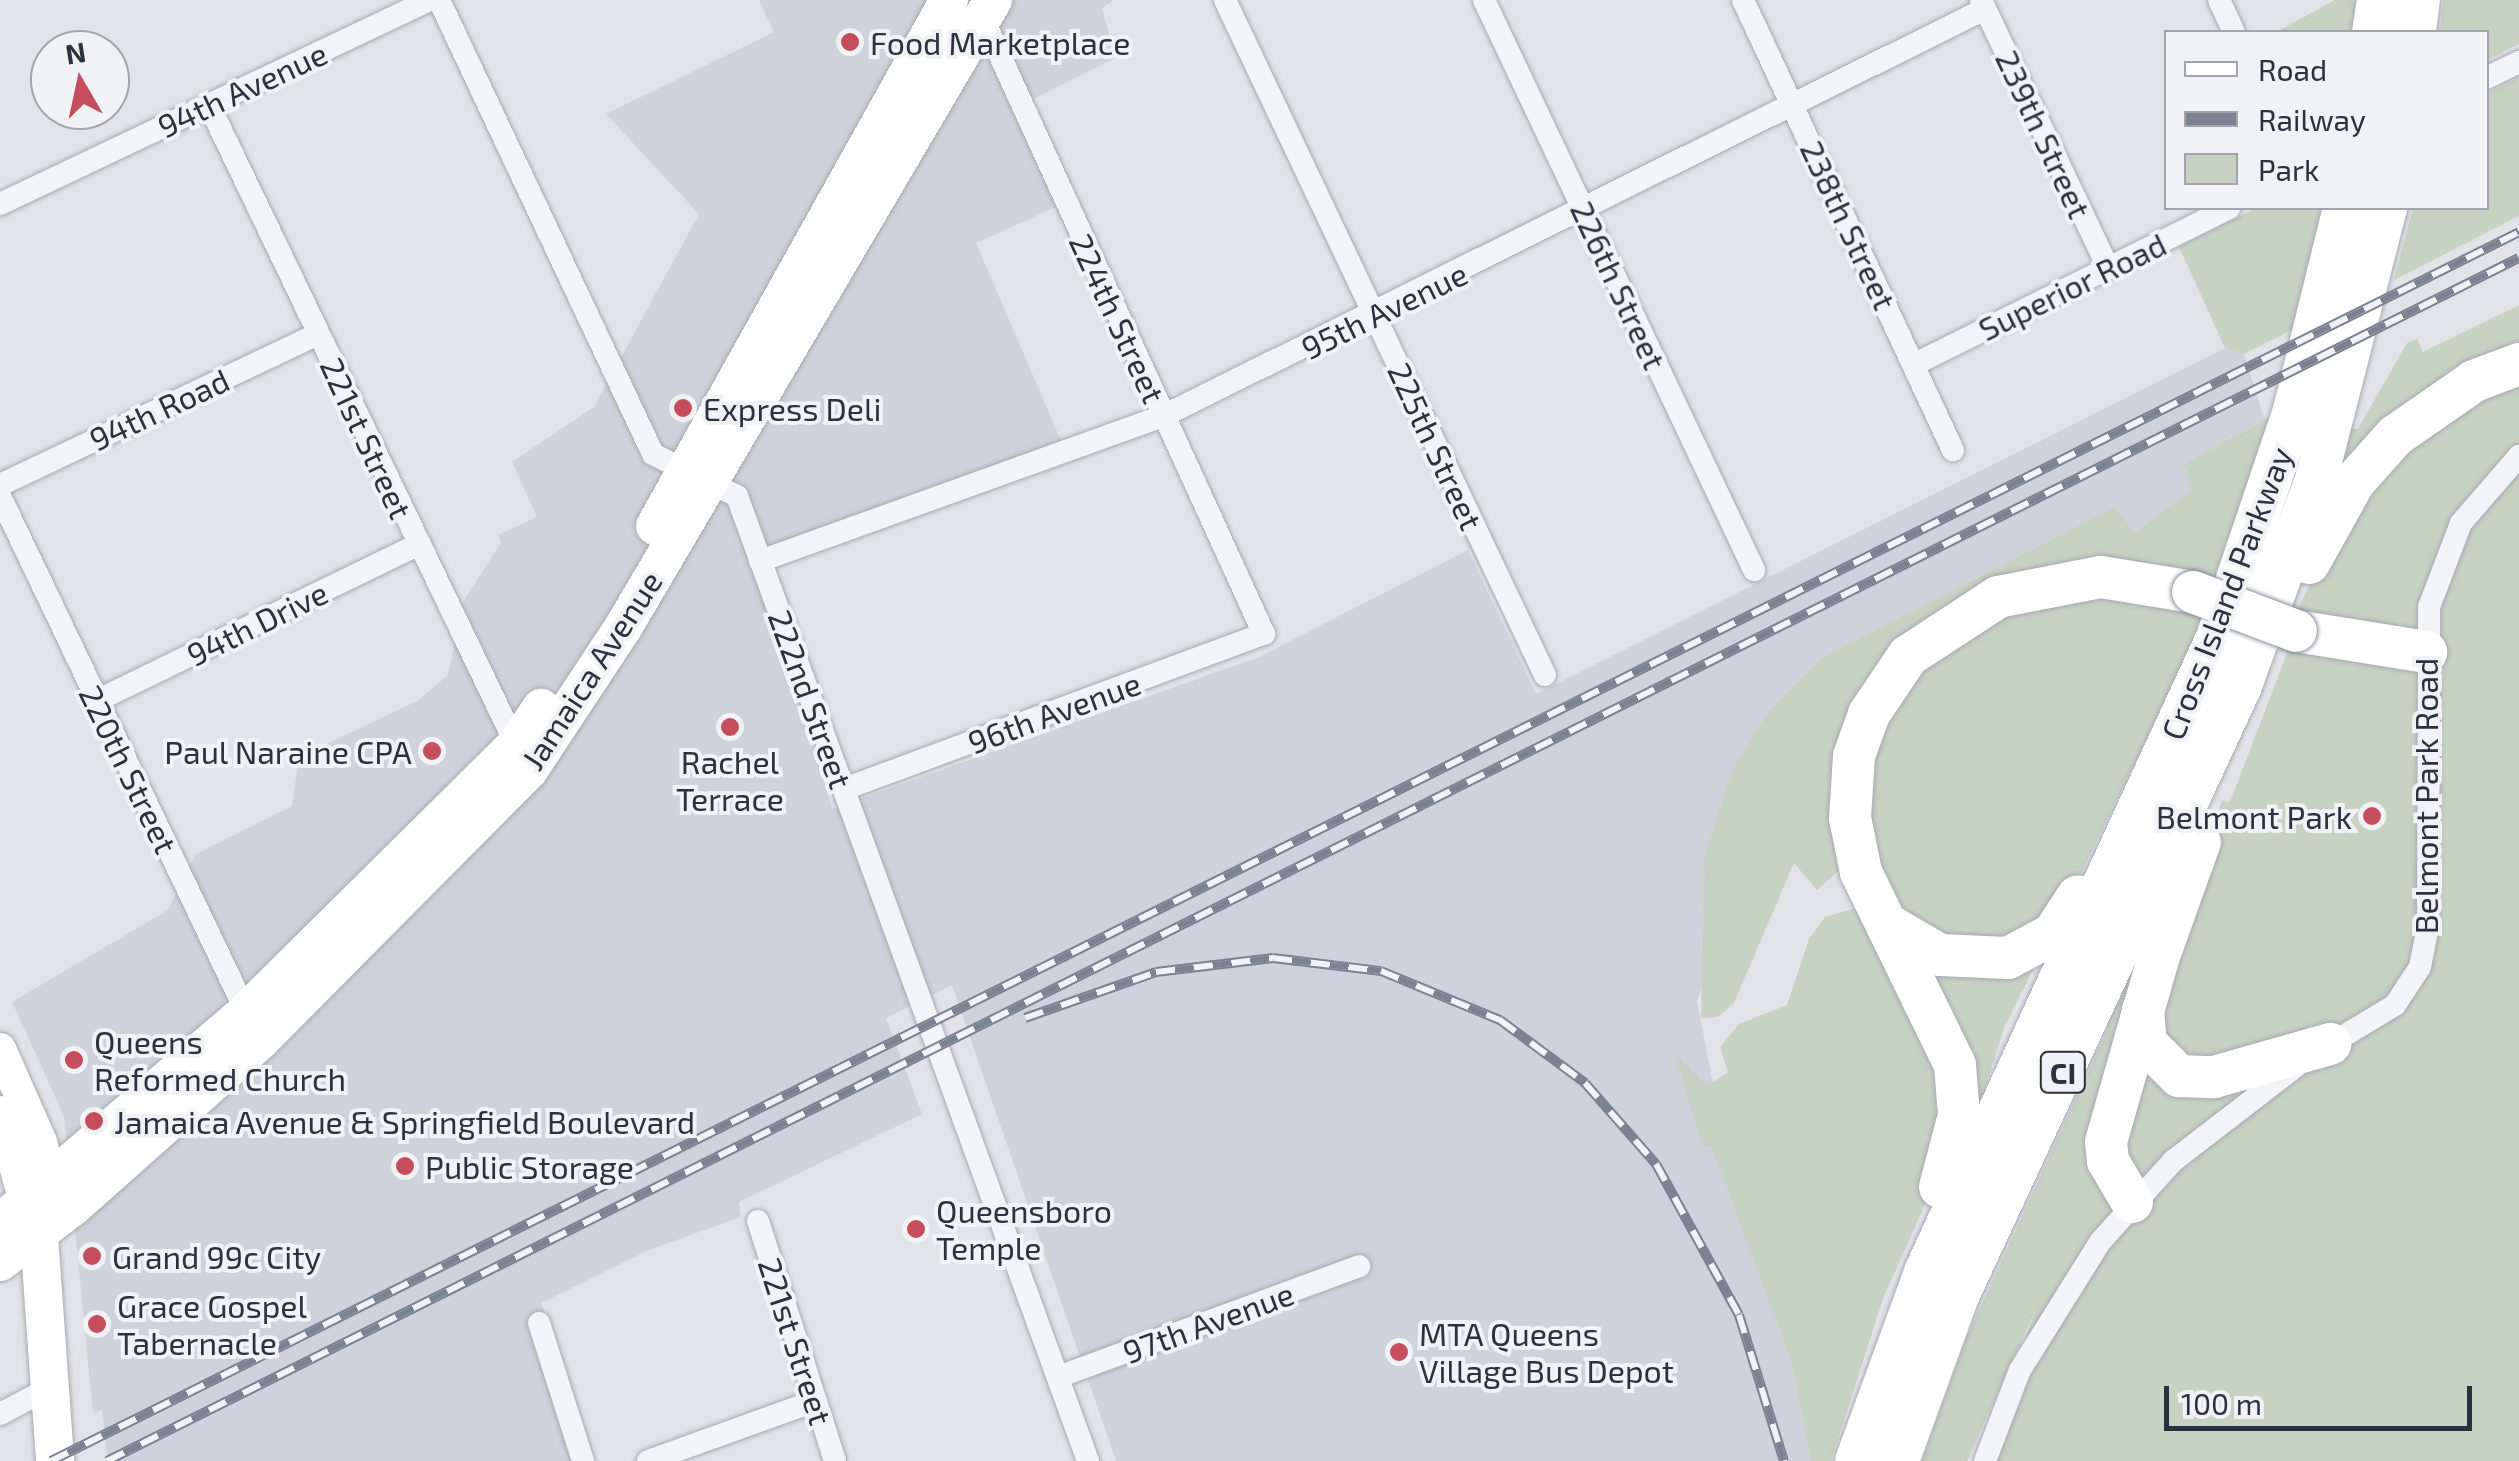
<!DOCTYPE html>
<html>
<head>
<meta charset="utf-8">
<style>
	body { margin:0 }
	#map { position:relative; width:2519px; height:1461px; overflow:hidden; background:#e1e3e8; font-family:"Exo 2",sans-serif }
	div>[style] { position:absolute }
	.built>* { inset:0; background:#cfd2da }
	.green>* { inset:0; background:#c6d2c2 }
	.roads { filter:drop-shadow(0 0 2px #a6aab2) drop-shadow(0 0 2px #a6aab2) }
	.street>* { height:22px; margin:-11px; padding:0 11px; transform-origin:11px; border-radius:11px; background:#f3f4f7 }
	.secondary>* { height:32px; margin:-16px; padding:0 16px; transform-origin:16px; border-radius:16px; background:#fff }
	.primary>* { height:38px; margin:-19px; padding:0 19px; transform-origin:19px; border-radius:19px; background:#fff }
	.highway>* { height:42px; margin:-21px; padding:0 21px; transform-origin:21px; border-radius:21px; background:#fff }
	.rail>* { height:10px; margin-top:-5px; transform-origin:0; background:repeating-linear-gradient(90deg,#f0f2f6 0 19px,#7b8291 0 38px); box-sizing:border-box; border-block:2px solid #7b8291 }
	.bridges { filter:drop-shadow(0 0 2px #89909e) drop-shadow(0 0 2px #89909e) }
	.highway-bridge>* { height:42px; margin:-21px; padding:0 21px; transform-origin:21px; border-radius:21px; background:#fff }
	.dots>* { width:28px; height:28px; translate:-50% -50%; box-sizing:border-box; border:5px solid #f0f2f6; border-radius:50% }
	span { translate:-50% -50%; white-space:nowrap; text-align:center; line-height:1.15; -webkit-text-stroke:8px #f0f2f6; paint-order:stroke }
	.shield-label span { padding:2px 8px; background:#f0f2f6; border:2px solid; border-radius:8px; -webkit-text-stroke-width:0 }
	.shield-label { font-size:30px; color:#2a313f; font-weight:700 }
	.poi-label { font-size:32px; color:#2a313f }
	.left { translate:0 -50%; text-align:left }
	.right { translate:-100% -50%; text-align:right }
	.street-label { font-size:32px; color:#2a313f }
	.legend { position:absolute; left:2164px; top:30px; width:325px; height:180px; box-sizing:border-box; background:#f0f2f6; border:2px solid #a1a5ad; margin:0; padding:12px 18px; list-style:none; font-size:30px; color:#2a313f }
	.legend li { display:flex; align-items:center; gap:20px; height:50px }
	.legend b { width:50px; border:2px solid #a1a5ad }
	.north { position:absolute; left:30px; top:30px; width:100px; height:100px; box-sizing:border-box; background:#f0f2f6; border:2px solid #a1a5ad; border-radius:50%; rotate:351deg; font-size:28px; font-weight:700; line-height:40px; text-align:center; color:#2a313f }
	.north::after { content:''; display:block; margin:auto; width:35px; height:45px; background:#c64d5b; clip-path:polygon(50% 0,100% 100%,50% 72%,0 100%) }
	.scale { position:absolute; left:2164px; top:1386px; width:308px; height:45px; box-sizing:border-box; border:5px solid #2a313f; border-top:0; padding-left:12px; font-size:30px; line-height:35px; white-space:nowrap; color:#2a313f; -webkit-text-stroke:8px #f0f2f6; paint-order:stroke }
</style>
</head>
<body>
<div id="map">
	<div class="built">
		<div style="clip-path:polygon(759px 0,1114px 0,1102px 8px,1115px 58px,1026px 103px,1065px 203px,976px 243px,1066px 452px,761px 561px,832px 809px,1259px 657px,1468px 550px,1536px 694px,2225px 348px,2244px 354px,2264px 419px,2183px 466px,2194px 489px,2133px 532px,2114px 507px,1825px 656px,1697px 1001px,1723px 1136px,1762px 1281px,1791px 1360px,1811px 1461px,1116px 1461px,952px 985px,886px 1018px,922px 1114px,739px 1202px,741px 1217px,649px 1250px,541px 1303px,592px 1461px,108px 1461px,102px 1410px,93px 1413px,64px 1116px,12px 1002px,168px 910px,196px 854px,292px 806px,299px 757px,417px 701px,448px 675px,464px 600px,501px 543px,498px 535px,537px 517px,512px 462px,594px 407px,699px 214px,606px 114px,774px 32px)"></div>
	</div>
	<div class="green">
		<div style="clip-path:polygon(2335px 0,2355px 0,2353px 32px,2276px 32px)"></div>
		<div style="clip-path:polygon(2443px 0,2519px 0,2519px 44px,2487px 60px,2486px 32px,2440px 32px)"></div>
		<div style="clip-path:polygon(2519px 77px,2519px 216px,2394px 280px,2413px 208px,2486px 208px,2487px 93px)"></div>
		<div style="clip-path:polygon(2256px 208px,2328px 208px,2300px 326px,2244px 354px,2225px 348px,2179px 247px)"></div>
		<div style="clip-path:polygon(2519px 305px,2519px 1461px,1983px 1461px,2035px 1311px,1967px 1461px,1922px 1461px,1966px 1339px,2107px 1031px,2112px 1006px,2130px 971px,2139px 980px,2186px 916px,2222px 801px,2230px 802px,2301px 617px,2295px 614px,2323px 559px,2330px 495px,2349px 429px,2358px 429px,2407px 343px,2417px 338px,2423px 352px)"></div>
		<div style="clip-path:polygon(2276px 413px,2208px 612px,2070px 896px,2047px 927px,2018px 945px,1985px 952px,1945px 944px,1905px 919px,1877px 876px,1864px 820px,1866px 768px,1878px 726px,1902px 682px,1963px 630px,2028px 600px,2098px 588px,2164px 595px,2197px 608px,2209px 579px,2174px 567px,2171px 572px,2090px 563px,2018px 576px,1944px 610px,1884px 668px,1849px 735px,1839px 810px,1844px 866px,1817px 890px,1794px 863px,1734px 1003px,1718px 1017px,1701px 1018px,1705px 855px,1732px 771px,1768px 713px,1825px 656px,2114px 507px,2134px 532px,2193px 489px,2183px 465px)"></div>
		<div style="clip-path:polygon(1863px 906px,1946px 1066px,1944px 1162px,1883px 1299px,1831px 1461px,1811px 1461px,1791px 1360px,1711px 1145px,1703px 1147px,1675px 1055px,1707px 1086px,1728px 1072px,1720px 1047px,1739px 1024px,1787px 1005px,1809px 939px,1825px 917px)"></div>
		<div style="clip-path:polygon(1922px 961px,2029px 963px,2033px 970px,2004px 1028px,1971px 1133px)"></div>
	</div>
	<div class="roads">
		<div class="street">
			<div style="left:439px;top:0;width:502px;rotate:64.76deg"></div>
			<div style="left:653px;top:454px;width:94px;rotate:26.6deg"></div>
			<div style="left:737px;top:496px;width:1027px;rotate:70.01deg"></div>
			<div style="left:1225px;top:0;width:747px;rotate:64.64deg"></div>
			<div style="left:1484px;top:0;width:631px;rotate:64.65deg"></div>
			<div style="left:1743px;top:0;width:497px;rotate:65deg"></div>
			<div style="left:1981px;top:0;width:297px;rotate:64.6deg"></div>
			<div style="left:2219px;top:0;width:35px;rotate:65deg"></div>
			<div style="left:2486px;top:78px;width:37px;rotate:-26deg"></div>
			<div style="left:209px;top:105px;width:717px;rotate:64.36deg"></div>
			<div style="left:0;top:204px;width:476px;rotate:-25.4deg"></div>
			<div style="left:1915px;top:364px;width:351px;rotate:-26.4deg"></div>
			<div style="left:0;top:485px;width:352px;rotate:-25.4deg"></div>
			<div style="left:0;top:496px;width:581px;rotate:64.49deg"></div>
			<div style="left:760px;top:561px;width:428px;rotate:-19.8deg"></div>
			<div style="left:1163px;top:416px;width:917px;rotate:-26.34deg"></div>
			<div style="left:96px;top:701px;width:357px;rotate:-25.9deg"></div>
			<div style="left:844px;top:789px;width:448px;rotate:-20.3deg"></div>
			<div style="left:1264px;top:634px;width:684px;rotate:-114.54deg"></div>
			<div style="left:2322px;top:1049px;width:85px;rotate:-31.1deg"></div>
			<div style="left:2395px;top:1005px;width:45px;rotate:-56.7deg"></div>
			<div style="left:2420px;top:967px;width:42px;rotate:-79deg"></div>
			<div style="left:2428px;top:926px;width:319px;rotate:-89.8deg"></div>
			<div style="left:2429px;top:607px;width:90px;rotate:-69.1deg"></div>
			<div style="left:2461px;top:523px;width:89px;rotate:-49.1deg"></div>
			<div style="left:758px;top:1221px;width:252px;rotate:72.2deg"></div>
			<div style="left:539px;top:1323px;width:145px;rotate:72.3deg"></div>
			<div style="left:1058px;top:1377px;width:321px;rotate:-20.2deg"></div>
			<div style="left:0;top:1414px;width:55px;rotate:-28deg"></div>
			<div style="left:648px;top:1461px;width:177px;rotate:-19.8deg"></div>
			<div style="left:1985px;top:1461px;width:97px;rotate:-69deg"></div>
			<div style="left:2020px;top:1370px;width:151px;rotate:-58deg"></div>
			<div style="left:2100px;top:1242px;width:109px;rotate:-48deg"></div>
			<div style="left:2173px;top:1161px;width:154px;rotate:-37.6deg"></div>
		</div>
		<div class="secondary">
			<div style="left:0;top:1049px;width:102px;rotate:66.2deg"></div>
			<div style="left:41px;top:1142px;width:44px;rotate:75.7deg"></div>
			<div style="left:52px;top:1185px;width:18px;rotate:106deg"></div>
			<div style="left:0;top:1112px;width:115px;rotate:74.4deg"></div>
		</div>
		<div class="primary">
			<div style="left:655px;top:526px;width:603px;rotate:-60.8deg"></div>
			<div style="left:0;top:1223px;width:324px;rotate:-40.6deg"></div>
			<div style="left:246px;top:1012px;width:380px;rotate:-44.7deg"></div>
			<div style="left:516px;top:745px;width:45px;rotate:-56deg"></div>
			<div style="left:39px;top:1236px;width:226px;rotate:85.9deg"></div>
			<div style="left:0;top:1262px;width:93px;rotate:-37.1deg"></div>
			<div style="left:74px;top:1206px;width:249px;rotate:-41.6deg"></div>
			<div style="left:260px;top:1041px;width:382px;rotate:-45.2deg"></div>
			<div style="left:529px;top:770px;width:173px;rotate:-56.6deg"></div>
			<div style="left:624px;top:626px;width:727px;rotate:-59.48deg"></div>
		</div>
		<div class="highway">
			<div style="left:2373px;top:32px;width:32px;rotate:-81deg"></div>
			<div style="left:2415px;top:32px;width:32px;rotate:-83deg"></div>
			<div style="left:2309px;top:563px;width:93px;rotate:-60.9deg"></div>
			<div style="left:2354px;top:482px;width:62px;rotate:-48.3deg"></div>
			<div style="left:2395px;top:436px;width:96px;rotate:-34.8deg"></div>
			<div style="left:2474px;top:381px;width:48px;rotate:-20.7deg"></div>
			<div style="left:2296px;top:631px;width:132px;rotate:9.2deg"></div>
			<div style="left:1890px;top:926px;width:58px;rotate:30.1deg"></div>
			<div style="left:1940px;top:955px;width:68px;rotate:2.5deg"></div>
			<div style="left:2008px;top:958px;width:51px;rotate:-28.1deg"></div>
			<div style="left:2053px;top:934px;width:45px;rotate:-56.7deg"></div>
			<div style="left:2143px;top:1010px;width:33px;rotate:85deg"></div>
			<div style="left:2146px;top:1043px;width:47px;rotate:45deg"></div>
			<div style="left:2179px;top:1076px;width:35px;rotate:2deg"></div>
			<div style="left:2214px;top:1077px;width:121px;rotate:-15.9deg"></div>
			<div style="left:1940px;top:1187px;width:74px;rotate:-75.2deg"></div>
			<div style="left:1959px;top:1115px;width:50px;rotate:-94.6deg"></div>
			<div style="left:1955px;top:1065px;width:215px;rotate:-116deg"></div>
			<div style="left:1861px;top:872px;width:55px;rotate:-101.5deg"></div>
			<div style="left:1850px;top:818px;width:62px;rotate:-86.3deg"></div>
			<div style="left:1854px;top:756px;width:45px;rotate:-70.3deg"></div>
			<div style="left:1869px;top:714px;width:70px;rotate:-56.1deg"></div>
			<div style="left:1908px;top:656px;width:108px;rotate:-33.2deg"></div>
			<div style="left:1998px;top:597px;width:105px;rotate:-11deg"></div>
			<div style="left:2101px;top:577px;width:93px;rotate:9.3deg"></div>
			<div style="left:2132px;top:1202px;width:48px;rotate:-120.3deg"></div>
			<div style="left:2108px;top:1161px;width:19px;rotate:-96deg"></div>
			<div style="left:2106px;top:1142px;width:190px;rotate:-74.1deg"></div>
			<div style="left:2158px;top:959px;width:124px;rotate:-70.3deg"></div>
			<div style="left:1856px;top:1461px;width:203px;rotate:-69.9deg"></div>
			<div style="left:1926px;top:1270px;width:696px;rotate:-65.28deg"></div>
			<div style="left:2217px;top:638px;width:241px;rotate:-71.3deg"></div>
			<div style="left:2294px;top:410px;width:208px;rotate:-76.1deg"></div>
			<div style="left:1898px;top:1461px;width:176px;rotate:-70deg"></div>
			<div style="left:1958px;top:1296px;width:670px;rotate:-65.12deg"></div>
			<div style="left:2240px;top:688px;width:225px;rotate:-70deg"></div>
			<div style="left:2317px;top:477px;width:278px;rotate:-75.6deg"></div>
		</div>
	</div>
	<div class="rail">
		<div style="left:1025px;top:1018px;width:139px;rotate:-19.3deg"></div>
		<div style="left:1156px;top:972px;width:118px;rotate:-6.8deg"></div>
		<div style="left:1273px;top:958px;width:109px;rotate:6.9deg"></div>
		<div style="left:1381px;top:971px;width:129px;rotate:22.4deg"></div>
		<div style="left:1500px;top:1020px;width:106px;rotate:36.5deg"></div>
		<div style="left:1585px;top:1083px;width:108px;rotate:48.8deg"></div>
		<div style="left:1656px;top:1164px;width:172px;rotate:61.2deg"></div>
		<div style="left:1739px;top:1315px;width:153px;rotate:72.9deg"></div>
		<div style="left:51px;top:1461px;width:2757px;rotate:-26.47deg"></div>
		<div style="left:107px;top:1461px;width:2695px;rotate:-26.51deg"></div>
	</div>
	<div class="bridges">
		<div class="highway-bridge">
			<div style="left:2193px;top:592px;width:110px;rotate:20.7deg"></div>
		</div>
	</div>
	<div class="dots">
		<div style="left:850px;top:42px;background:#c64d5b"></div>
		<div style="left:683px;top:408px;background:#c64d5b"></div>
		<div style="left:730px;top:727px;background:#c64d5b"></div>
		<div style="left:432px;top:751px;background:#c64d5b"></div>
		<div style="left:2372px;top:816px;background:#c64d5b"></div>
		<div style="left:74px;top:1060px;background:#c64d5b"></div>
		<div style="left:94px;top:1121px;background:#c64d5b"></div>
		<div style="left:405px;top:1166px;background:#c64d5b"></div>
		<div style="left:916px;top:1229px;background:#c64d5b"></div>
		<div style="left:92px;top:1256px;background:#c64d5b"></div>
		<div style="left:97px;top:1324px;background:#c64d5b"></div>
		<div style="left:1399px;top:1352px;background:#c64d5b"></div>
	</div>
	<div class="shield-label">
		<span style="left:2063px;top:1072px">CI</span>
	</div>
	<div class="poi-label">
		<span class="left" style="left:870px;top:42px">Food Marketplace</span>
		<span class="left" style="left:703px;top:408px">Express Deli</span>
		<span class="right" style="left:412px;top:751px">Paul Naraine CPA</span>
		<span style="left:730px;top:780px">Rachel<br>Terrace</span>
		<span class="right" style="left:2352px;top:816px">Belmont Park</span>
		<span class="left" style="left:94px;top:1060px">Queens<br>Reformed Church</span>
		<span class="left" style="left:114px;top:1121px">Jamaica Avenue &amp; Springfield Boulevard</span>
		<span class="left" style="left:425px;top:1166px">Public Storage</span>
		<span class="left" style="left:936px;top:1229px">Queensboro<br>Temple</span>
		<span class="left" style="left:112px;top:1256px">Grand 99c City</span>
		<span class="left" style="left:117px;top:1324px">Grace Gospel<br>Tabernacle</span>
		<span class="left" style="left:1419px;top:1352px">MTA Queens<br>Village Bus Depot</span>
	</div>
	<div class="street-label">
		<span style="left:242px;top:89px;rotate:-25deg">94th Avenue</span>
		<span style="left:2044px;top:134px;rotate:65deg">239th Street</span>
		<span style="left:1849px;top:225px;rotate:65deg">238th Street</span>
		<span style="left:1619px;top:285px;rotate:65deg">226th Street</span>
		<span style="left:2072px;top:286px;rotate:-26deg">Superior Road</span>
		<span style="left:1384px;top:310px;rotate:-26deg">95th Avenue</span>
		<span style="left:1118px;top:318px;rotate:65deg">224th Street</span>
		<span style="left:159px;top:409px;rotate:-25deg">94th Road</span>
		<span style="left:367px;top:438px;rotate:65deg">221st Street</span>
		<span style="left:1436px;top:446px;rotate:65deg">225th Street</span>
		<span style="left:2226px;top:593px;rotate:-69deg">Cross Island Parkway</span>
		<span style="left:257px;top:623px;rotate:-26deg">94th Drive</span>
		<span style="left:591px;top:670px;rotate:-57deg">Jamaica Avenue</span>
		<span style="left:811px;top:699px;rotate:70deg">222nd Street</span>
		<span style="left:1054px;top:712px;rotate:-20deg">96th Avenue</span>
		<span style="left:129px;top:769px;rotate:64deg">220th Street</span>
		<span style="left:2425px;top:796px;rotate:-90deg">Belmont Park Road</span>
		<span style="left:1208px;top:1322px;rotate:-20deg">97th Avenue</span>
		<span style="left:796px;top:1341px;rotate:72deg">221st Street</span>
	</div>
	<ul class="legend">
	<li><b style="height:12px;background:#fff"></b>Road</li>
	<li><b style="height:12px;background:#7b8291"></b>Railway</li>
	<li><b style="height:28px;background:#c6d2c2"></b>Park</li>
	</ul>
	<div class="north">N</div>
	<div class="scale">100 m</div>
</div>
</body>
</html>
